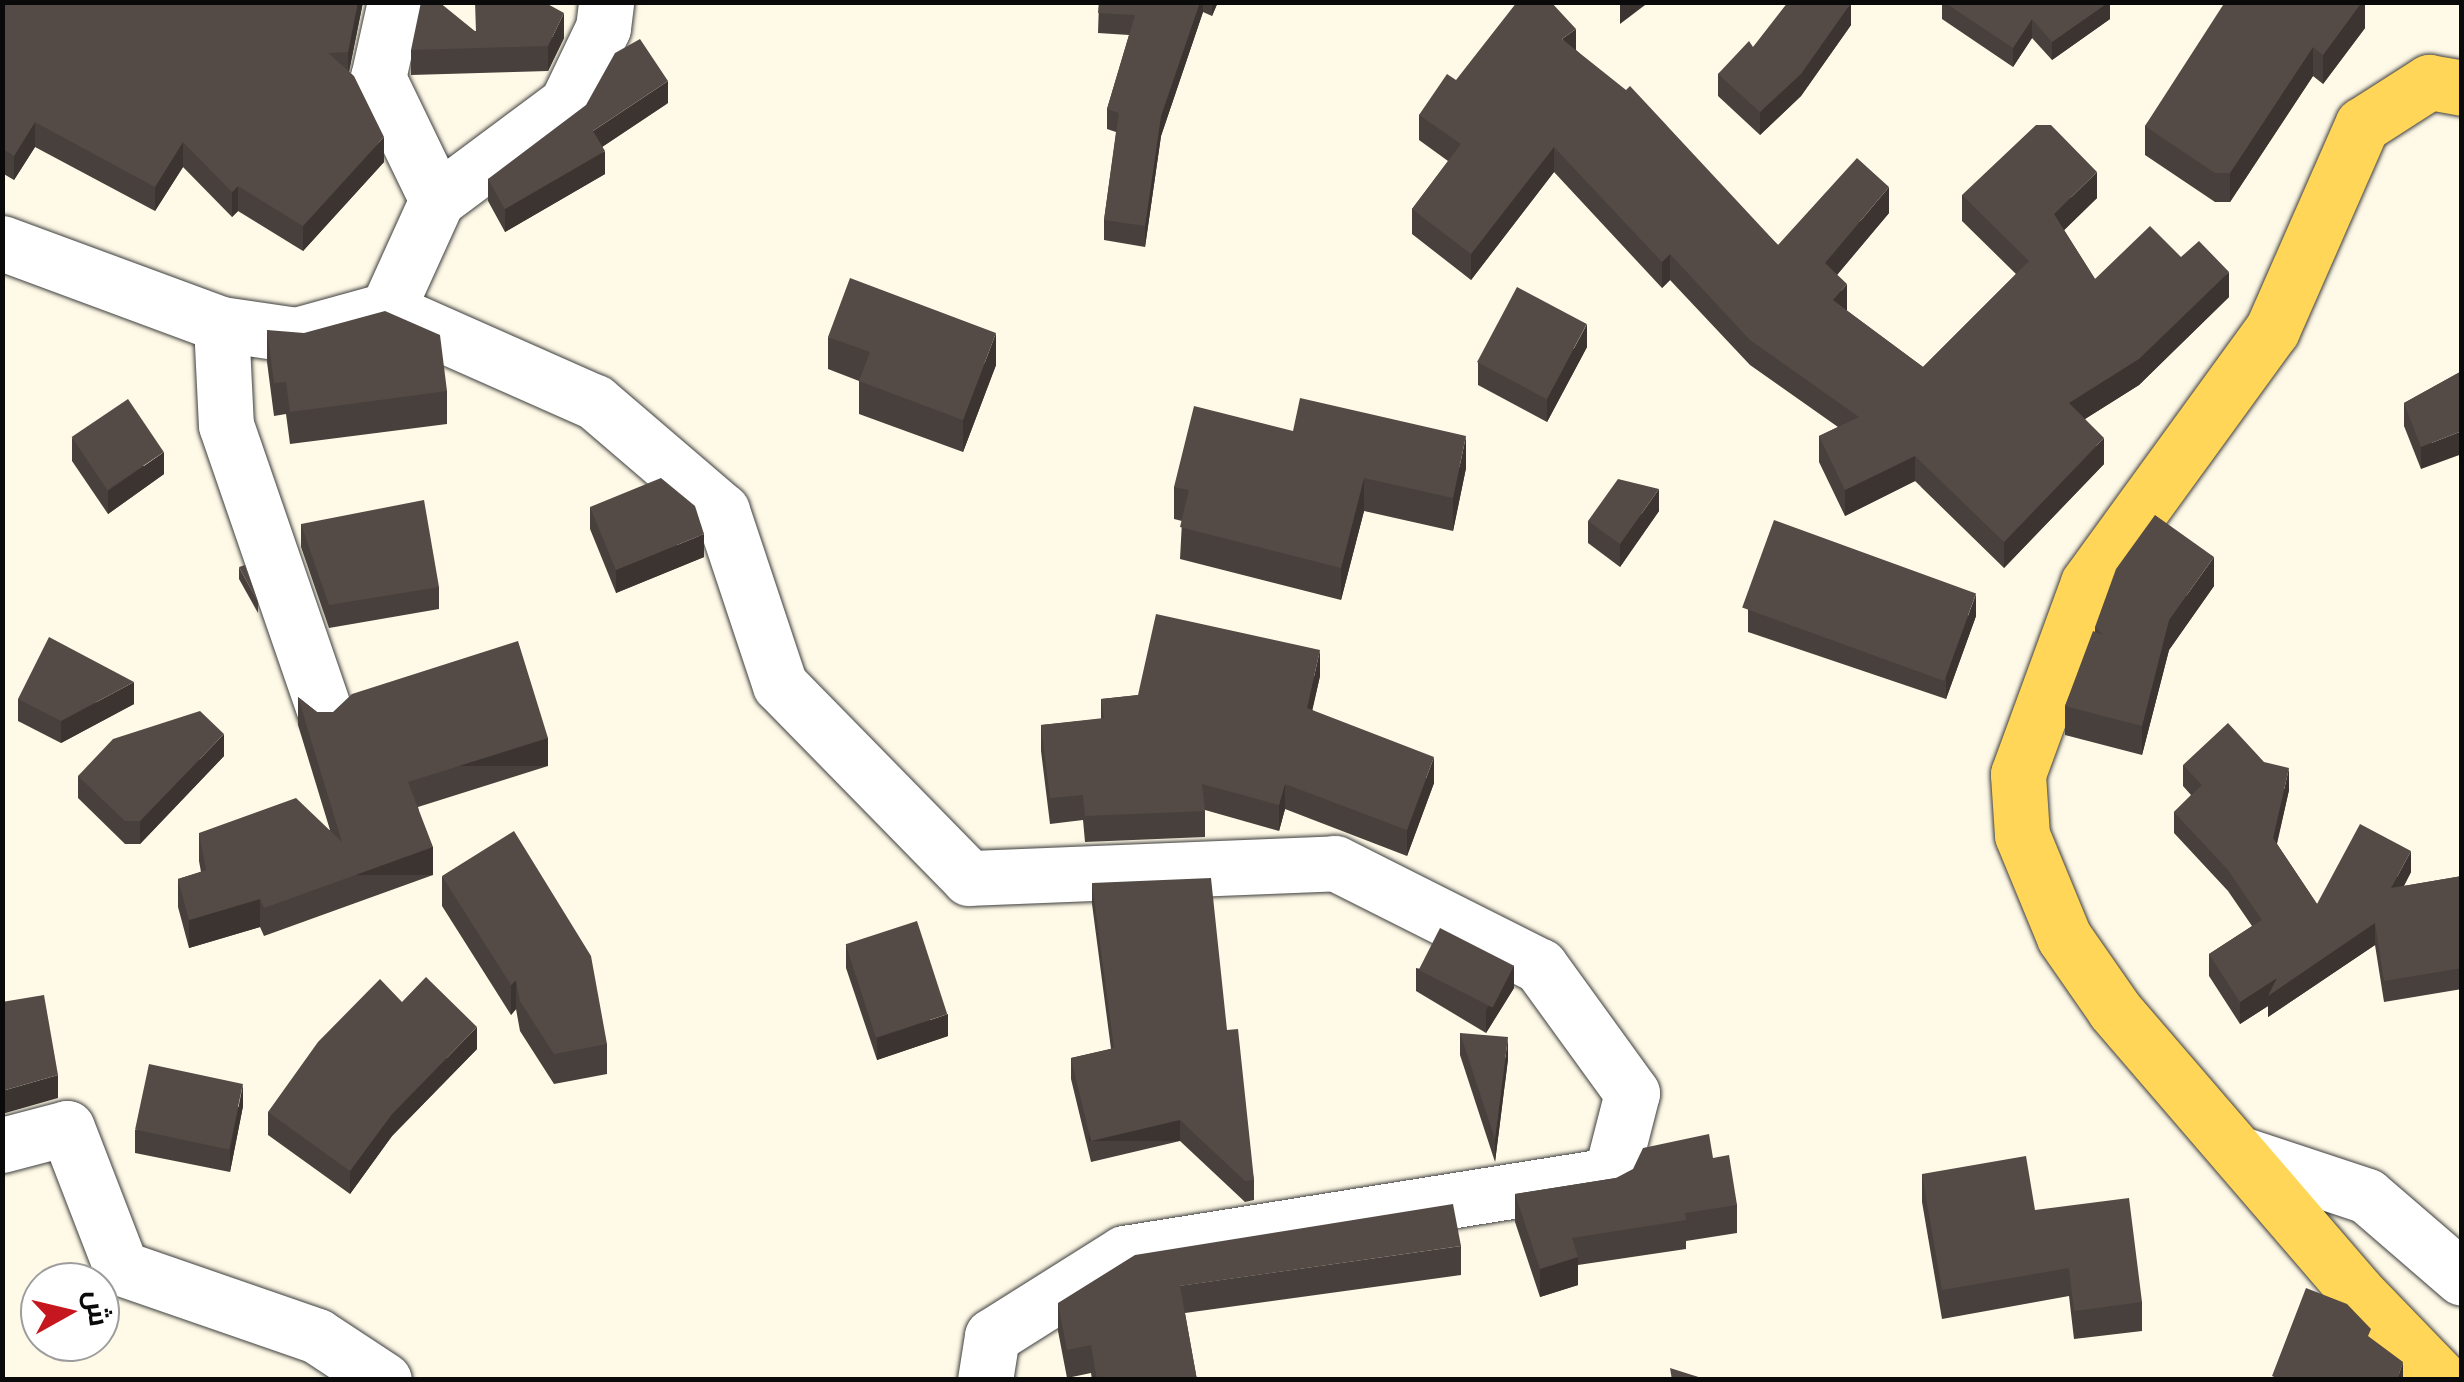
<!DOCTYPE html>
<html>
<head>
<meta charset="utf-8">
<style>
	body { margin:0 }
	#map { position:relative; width:2464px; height:1382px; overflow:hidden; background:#fffae7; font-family:"IBM Plex Serif",Cairo,serif }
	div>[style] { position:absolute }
	.roads { filter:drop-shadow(0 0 2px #3d3d3d) drop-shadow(0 0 2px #3d3d3d) }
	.minor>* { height:55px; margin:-27.5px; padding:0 27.5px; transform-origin:27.5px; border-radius:27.5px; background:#fff }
	.primary>* { height:55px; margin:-27.5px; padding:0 27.5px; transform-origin:27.5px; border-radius:27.5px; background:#ffd657 }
	.wall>* { inset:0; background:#48403c }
	.shaded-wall>* { inset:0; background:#3b3431; transform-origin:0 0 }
	.building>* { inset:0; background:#544b46; transform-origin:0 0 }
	span { translate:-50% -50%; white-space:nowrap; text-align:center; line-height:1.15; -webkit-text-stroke:10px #fff; paint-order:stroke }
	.frame { position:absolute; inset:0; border:5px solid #0a0a0a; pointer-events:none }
	.north { position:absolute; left:20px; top:1262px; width:100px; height:100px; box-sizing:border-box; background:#fff; border:2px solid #9d9d9d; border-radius:50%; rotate:82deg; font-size:28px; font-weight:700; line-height:40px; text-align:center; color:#0a0a0a }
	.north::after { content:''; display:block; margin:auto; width:35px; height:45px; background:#c6171f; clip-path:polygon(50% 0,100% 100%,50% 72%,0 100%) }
</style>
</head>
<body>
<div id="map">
	<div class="roads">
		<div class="minor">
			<div style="left:437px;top:200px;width:162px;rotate:-36.7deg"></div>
			<div style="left:567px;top:103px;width:83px;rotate:-64.4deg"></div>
			<div style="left:603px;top:28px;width:26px;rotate:-83deg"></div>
			<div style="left:2px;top:243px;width:233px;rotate:20.3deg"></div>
			<div style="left:221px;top:324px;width:76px;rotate:8.3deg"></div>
			<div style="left:296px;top:335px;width:94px;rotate:-15.4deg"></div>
			<div style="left:387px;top:310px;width:121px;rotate:-65.6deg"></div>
			<div style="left:437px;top:200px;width:136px;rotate:-115.8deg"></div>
			<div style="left:378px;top:78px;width:78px;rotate:-77.4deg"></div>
			<div style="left:387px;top:310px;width:227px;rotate:23.9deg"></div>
			<div style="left:595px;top:402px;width:167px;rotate:40.6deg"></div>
			<div style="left:722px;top:511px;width:183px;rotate:71.6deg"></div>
			<div style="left:780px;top:685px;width:270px;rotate:45.6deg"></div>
			<div style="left:969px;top:878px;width:366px;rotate:-2.3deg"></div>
			<div style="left:1335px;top:863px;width:229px;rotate:26.7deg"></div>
			<div style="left:1540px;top:966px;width:157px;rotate:54.1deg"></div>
			<div style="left:1632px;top:1093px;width:85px;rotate:104.4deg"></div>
			<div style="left:1611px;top:1175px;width:493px;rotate:170.9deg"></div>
			<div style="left:1124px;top:1253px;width:156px;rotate:147.8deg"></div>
			<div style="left:992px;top:1336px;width:45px;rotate:99deg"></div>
			<div style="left:221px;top:324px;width:101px;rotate:87.2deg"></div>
			<div style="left:226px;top:425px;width:301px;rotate:71deg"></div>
			<div style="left:2px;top:1145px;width:67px;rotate:-14.7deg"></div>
			<div style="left:67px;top:1128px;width:150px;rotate:68.9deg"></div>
			<div style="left:121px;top:1268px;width:207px;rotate:19.1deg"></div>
			<div style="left:317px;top:1336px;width:80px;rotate:33.3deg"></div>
			<div style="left:2238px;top:1153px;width:136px;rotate:18.4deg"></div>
			<div style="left:2367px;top:1196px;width:125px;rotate:40.8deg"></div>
		</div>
		<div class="primary">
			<div style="left:2442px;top:1380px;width:122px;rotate:-134deg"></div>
			<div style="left:2357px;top:1292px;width:373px;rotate:-130.7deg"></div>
			<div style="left:2114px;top:1009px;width:88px;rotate:-124.8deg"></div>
			<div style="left:2064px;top:937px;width:110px;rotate:-112.4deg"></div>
			<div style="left:2022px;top:835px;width:61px;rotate:-93.8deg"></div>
			<div style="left:2018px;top:774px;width:203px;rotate:-69.9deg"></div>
			<div style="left:2088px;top:583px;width:313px;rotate:-54deg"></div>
			<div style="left:2272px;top:330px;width:224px;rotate:-66.3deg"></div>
			<div style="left:2362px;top:125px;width:80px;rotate:-32.7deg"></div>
			<div style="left:2429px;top:82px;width:34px;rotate:10deg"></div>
		</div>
	</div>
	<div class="wall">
		<div style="clip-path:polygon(2px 2px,363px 2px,349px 71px,384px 162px,303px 251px,238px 211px,232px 217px,183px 167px,155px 211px,35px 147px,14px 180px,2px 173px)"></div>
		<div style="clip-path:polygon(1099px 2px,1218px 2px,1212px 16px,1203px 12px,1161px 136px,1145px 247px,1104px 240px,1104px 220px,1116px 132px,1107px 129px,1107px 109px,1129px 35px,1098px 33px)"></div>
		<div style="clip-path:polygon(1942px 2px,2110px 2px,2110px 19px,2052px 60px,2032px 38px,2013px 67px,1942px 19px)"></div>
		<div style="clip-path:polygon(2365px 2px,2365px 28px,2323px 84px,2313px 76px,2230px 202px,2215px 202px,2145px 155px,2145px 126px,2231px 5px)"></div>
		<div style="clip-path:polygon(1851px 25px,1801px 96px,1760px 135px,1718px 96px,1718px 74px,1753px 47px)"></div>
		<div style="clip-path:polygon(475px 31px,564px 38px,548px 71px,411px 75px,411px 50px)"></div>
		<div style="clip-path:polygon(1576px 50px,1778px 245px,1889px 213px,1837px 275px,1847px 311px,1923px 367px,2016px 274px,1962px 221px,1962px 195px,2097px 198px,2064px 230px,2095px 279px,2181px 257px,2229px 297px,2139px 385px,2085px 419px,2104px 464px,2004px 568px,1915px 481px,1845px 516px,1819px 462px,1819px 436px,1838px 427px,1750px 365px,1670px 280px,1662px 288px,1554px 172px,1471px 280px,1412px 234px,1412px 209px,1448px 161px,1419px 140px,1419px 115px)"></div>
		<div style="clip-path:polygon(668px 103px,602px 147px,605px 174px,505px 232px,488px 201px,488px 179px)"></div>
		<div style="clip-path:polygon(267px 330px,447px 391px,447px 424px,290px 444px,286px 414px,274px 416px,267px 362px)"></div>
		<div style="clip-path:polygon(828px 337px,996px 365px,963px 452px,859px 414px,859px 381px,828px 369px)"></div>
		<div style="clip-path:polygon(1587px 347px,1547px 422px,1478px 385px,1478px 362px)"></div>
		<div style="clip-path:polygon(2460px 372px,2421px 469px,2404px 426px,2404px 403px)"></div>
		<div style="clip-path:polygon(1293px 431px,1466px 468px,1453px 531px,1364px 511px,1341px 600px,1180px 559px,1182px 521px,1174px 519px,1174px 487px)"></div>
		<div style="clip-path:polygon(72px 438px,164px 474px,108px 514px,72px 461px)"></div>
		<div style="clip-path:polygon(590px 507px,704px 557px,616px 593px,590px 529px)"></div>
		<div style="clip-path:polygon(1659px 511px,1620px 567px,1588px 543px,1588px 521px)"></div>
		<div style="clip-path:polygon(301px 524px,439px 587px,439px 609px,329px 628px,301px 547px)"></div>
		<div style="clip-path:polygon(239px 567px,258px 602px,258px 613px,239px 579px)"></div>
		<div style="clip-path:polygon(2214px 586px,2169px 650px,2142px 755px,2065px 735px,2065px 706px,2095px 632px,2095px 627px)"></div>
		<div style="clip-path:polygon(1748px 609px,1976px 616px,1946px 699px,1748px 632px)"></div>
		<div style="clip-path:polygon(1320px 676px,1312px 710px,1434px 783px,1407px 856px,1285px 809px,1279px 831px,1205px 810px,1205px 837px,1085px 842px,1083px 820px,1050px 824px,1041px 751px,1041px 725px,1101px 719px,1101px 699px)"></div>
		<div style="clip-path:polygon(298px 697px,317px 712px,548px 766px,418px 807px,433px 875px,264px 936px,260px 927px,189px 948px,178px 907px,178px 879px,201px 872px,199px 861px,199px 833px,330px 830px,298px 725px)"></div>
		<div style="clip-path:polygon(18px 699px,134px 704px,61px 743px,18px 721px)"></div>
		<div style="clip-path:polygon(224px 756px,140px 844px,125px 844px,78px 798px,78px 776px)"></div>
		<div style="clip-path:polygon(2183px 765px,2289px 790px,2277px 844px,2317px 904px,2411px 872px,2404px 886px,2462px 876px,2462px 989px,2384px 1002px,2375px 945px,2268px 1017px,2268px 1006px,2240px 1024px,2209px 976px,2209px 954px,2252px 926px,2228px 891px,2174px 833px,2174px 812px,2191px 795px,2183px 786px)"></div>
		<div style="clip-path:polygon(442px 876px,607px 1044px,607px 1074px,554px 1084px,520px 1031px,516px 1009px,511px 1015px,442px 906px)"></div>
		<div style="clip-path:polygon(1092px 883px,1227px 1030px,1254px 1180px,1254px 1200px,1245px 1202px,1180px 1141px,1091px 1162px,1071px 1079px,1071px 1058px,1111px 1049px,1092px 904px)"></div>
		<div style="clip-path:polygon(846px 945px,948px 1036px,877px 1060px,846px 968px)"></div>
		<div style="clip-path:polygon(1416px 968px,1514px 988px,1486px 1033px,1416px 991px)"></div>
		<div style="clip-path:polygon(1460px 1033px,1508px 1059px,1495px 1162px,1460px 1055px)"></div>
		<div style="clip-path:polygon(477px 1049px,392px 1136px,350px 1194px,268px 1135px,268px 1112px)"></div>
		<div style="clip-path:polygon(243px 1106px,230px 1172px,135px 1153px,135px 1130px)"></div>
		<div style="clip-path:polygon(1713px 1158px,1737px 1205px,1737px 1233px,1686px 1241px,1686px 1249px,1578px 1265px,1578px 1285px,1540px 1297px,1515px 1222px,1515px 1194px,1616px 1178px)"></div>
		<div style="clip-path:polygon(1922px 1174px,2035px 1210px,2142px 1302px,2142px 1331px,2074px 1339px,2069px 1296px,1942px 1319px,1922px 1202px)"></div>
		<div style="clip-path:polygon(1461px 1246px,1461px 1275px,1185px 1313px,1197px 1380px,1092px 1380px,1091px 1373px,1067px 1378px,1058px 1331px,1058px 1303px)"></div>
	</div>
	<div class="shaded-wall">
		<div style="clip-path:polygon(358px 2px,363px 2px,348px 77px,348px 52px)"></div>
		<div style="clip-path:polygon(1200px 2px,1203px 2px,1203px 12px,1161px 136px,1145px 247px,1145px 226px,1161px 116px)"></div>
		<div style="clip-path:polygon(1212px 2px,1218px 2px,1212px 16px)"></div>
		<div style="clip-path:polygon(1620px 2px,1649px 2px,1620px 24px)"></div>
		<div style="clip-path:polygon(2109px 2px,2110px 2px,2110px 19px,2052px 60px,2052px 42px)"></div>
		<div style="clip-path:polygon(2362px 2px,2365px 2px,2365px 28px,2323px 84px,2323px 55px)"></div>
		<div style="clip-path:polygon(1851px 3px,1851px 25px,1801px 96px,1760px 135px,1760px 112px)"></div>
		<div style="clip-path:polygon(564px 13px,564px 38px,548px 71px,548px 46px)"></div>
		<div style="clip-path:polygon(2032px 19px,2032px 38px,2013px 67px,2013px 48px)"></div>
		<div style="clip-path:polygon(1576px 29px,1576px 55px,1562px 39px)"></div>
		<div style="clip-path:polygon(2313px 47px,2313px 76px,2230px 202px,2230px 173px)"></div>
		<div style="clip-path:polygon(668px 81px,668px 103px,593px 153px,593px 131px)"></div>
		<div style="clip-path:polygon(35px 122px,35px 147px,14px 180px,14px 156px)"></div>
		<div style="clip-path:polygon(384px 137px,384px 162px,303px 251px,303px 226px)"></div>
		<div style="clip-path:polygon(183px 142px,183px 167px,155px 211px,155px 187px)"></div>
		<div style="clip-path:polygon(1554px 147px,1554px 172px,1471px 280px,1471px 254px)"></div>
		<div style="clip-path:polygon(605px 151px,605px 174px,505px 232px,505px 209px)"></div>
		<div style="clip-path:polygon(2097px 172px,2097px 198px,2054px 240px,2054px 214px)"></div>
		<div style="clip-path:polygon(238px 186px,238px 211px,232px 217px,232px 192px)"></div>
		<div style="clip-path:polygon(1889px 187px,1889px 213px,1825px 289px,1825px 263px)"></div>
		<div style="clip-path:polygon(1670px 254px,1670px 280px,1662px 288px,1662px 262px)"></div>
		<div style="clip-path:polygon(2229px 272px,2229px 297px,2139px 385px,2069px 429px,2069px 403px)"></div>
		<div style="clip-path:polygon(1847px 284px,1847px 310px,1833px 326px,1833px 300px)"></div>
		<div style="clip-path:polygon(1587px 324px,1587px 347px,1547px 422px,1547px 399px)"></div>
		<div style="clip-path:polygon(996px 333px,996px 365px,963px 452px,963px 420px)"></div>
		<div style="clip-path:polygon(2462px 431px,2462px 454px,2421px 469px,2421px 447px)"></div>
		<div style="clip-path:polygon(1466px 436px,1466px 468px,1453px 531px,1453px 498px)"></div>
		<div style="clip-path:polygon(2104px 438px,2104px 464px,2004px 568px,2004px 542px)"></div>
		<div style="clip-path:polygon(164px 452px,164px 474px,108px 514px,108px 491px)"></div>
		<div style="clip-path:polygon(1915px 456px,1915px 481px,1845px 516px,1845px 490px)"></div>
		<div style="clip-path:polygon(1364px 478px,1364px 511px,1341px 600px,1341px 568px)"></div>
		<div style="clip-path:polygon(1659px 489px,1659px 511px,1620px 567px,1620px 544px)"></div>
		<div style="clip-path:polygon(704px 534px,704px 557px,616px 593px,616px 570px)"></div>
		<div style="clip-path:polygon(2214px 557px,2214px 586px,2169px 650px,2142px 755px,2142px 726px,2169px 620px)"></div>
		<div style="clip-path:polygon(1976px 594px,1976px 616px,1946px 699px,1946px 676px)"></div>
		<div style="clip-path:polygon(1320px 650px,1320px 676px,1307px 734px,1307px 708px)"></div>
		<div style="clip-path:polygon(134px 682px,134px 704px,61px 743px,61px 721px)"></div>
		<div style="clip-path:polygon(224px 734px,224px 756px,140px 844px,140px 821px)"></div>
		<div style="left:548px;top:738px;width:28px;height:147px;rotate:90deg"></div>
		<div style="clip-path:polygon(1434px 757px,1434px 783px,1407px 856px,1407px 830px)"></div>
		<div style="clip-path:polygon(2289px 768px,2289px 790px,2273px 859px,2273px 838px)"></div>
		<div style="clip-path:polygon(1285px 784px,1285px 809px,1279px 831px,1279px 805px)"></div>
		<div style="left:433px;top:847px;width:28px;height:180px;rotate:90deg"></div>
		<div style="clip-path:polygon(2411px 851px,2411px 872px,2391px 909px,2391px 888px)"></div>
		<div style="clip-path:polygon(260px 899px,260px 927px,189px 948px,189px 920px)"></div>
		<div style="clip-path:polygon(2375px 923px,2375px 945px,2268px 1017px,2268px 1006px,2240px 1024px,2240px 1002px,2277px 978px)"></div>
		<div style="clip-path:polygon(1514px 965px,1514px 988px,1486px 1033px,1486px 1010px)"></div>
		<div style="clip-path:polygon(516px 980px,516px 1009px,511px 1015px,511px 985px)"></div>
		<div style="clip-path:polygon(948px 1014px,948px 1036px,877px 1060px,877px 1038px)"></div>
		<div style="clip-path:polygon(477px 1027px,477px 1049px,392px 1136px,350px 1194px,350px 1171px,392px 1114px)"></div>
		<div style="clip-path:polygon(1508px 1037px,1508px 1059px,1495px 1162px,1495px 1139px)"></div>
		<div style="clip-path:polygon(58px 1075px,58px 1098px,2px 1114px,2px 1091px)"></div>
		<div style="clip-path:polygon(243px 1084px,243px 1106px,230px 1172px,230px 1150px)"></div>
		<div style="left:1180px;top:1120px;width:21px;height:91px;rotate:90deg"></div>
		<div style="clip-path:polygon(1578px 1257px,1578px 1285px,1540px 1297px,1540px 1269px)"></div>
		<div style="clip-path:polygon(2403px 1362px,2403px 1380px,2397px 1380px)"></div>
	</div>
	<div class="building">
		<div style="clip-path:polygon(2px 2px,358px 2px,348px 52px,328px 53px,354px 76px,384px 137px,303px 226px,238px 186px,232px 192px,183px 142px,155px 187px,35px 122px,14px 156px,2px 148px)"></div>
		<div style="clip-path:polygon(421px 2px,439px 2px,476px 32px,475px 2px,544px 2px,564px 13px,548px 46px,411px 50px)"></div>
		<div style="clip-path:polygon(1099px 2px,1200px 2px,1161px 116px,1145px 226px,1104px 220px,1119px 113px,1107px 109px,1135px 15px,1098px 13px)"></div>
		<div style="clip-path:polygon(1517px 2px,1551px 2px,1576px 29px,1562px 39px,1626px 90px,1630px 86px,1778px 245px,1857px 158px,1889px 187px,1825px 263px,1847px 284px,1833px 300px,1923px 367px,2029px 261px,1962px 195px,2036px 125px,2051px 125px,2097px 172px,2054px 214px,2095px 279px,2150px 226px,2181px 257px,2199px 241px,2229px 272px,2139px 359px,2069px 403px,2104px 438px,2004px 542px,1915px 456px,1845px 490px,1819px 436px,1859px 417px,1750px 340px,1670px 254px,1662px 262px,1554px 147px,1471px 254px,1412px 209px,1461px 144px,1419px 115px,1447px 74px,1456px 80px)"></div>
		<div style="clip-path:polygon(1788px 2px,1851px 3px,1801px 74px,1760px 112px,1718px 74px,1749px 41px,1753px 47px)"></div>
		<div style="clip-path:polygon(1944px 2px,2109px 2px,2052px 42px,2032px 19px,2013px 48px)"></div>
		<div style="clip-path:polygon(2225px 2px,2231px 5px,2232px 2px,2362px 2px,2323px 55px,2313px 47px,2230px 173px,2215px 173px,2145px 126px)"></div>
		<div style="clip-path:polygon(640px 39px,668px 81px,593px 131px,605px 151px,505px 209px,488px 179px,586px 105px,615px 53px)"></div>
		<div style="clip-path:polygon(850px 278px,996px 333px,963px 420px,859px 381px,870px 352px,828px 337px)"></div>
		<div style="left:1517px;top:287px;width:79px;height:85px;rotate:28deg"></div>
		<div style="clip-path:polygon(385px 311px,440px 335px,447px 391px,290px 412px,286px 382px,274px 383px,267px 330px,304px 333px)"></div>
		<div style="clip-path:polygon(2460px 372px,2462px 376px,2462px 431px,2421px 447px,2404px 403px)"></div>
		<div style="clip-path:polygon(1300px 398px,1466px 436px,1453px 498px,1364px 478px,1341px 568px,1180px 527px,1189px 490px,1174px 487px,1194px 406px,1293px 431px)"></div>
		<div style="left:128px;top:399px;width:64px;height:68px;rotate:56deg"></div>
		<div style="clip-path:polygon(661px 478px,695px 506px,704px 534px,616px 570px,590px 507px)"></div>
		<div style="clip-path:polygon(1618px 479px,1659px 489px,1620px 544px,1588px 521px)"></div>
		<div style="clip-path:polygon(424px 500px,439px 587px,329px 605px,301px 524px)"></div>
		<div style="clip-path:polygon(2155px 515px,2214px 557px,2169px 620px,2142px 726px,2065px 706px,2093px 631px,2103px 635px,2095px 627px,2116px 569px)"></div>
		<div style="left:1774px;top:520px;width:215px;height:93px;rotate:20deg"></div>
		<div style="clip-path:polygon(245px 565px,258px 602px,239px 567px)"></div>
		<div style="clip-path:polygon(1156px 614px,1320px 650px,1307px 708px,1434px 757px,1407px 830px,1285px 784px,1279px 805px,1202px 784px,1205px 811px,1085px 816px,1083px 795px,1050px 798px,1041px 725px,1104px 718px,1101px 699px,1138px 695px)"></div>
		<div style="clip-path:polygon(49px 637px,134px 682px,61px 721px,18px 699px)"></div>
		<div style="clip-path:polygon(518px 641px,548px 738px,408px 782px,433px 847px,264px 908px,260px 899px,189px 920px,178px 879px,206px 870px,199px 833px,296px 798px,342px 842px,298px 697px,317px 712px,333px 712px,352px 694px)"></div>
		<div style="clip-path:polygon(200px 711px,224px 734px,140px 821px,125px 821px,78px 776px,113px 739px)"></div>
		<div style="clip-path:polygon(2228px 723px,2264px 762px,2289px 768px,2273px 838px,2317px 904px,2360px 824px,2411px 851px,2391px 888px,2462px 876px,2462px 968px,2384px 981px,2375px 923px,2268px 996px,2277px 978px,2240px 1002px,2209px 954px,2262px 920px,2228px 870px,2174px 812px,2202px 785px,2183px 765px)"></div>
		<div style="clip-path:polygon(514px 831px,591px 956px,607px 1044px,554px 1054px,520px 1001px,516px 980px,511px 985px,442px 876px)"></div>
		<div style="clip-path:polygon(1211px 878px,1227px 1030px,1238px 1029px,1254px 1180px,1245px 1181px,1180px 1120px,1091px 1141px,1071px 1058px,1114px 1048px,1092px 883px)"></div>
		<div style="left:917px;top:921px;width:98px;height:75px;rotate:72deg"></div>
		<div style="left:1440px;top:928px;width:83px;height:47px;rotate:27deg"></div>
		<div style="clip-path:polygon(426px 977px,477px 1027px,392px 1114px,350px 1171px,268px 1112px,318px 1042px,380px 979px,402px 1002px)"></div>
		<div style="clip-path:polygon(44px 995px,58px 1075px,2px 1091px,2px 1002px)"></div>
		<div style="clip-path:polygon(1460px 1033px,1508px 1037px,1495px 1139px)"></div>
		<div style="left:149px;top:1064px;width:96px;height:67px;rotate:12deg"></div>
		<div style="clip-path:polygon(1709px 1134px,1713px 1158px,1729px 1155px,1737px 1205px,1685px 1213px,1686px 1220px,1572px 1238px,1578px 1257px,1540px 1269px,1515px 1194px,1616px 1178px,1633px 1169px,1643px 1148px)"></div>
		<div style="clip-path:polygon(2026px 1156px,2035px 1210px,2129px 1198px,2142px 1302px,2074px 1311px,2069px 1268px,1942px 1290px,1922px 1174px)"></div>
		<div style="clip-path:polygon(1453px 1204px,1461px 1246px,1180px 1286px,1197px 1380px,1097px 1380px,1091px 1345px,1067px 1350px,1058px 1303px,1135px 1255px)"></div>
		<div style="clip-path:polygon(2306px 1288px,2347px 1304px,2371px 1329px,2368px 1336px,2403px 1362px,2397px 1380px,2281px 1380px,2272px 1376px)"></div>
		<div style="clip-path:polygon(1670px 1368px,1708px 1380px,1672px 1380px)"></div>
	</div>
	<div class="frame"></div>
	<div class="north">ش</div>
</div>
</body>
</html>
